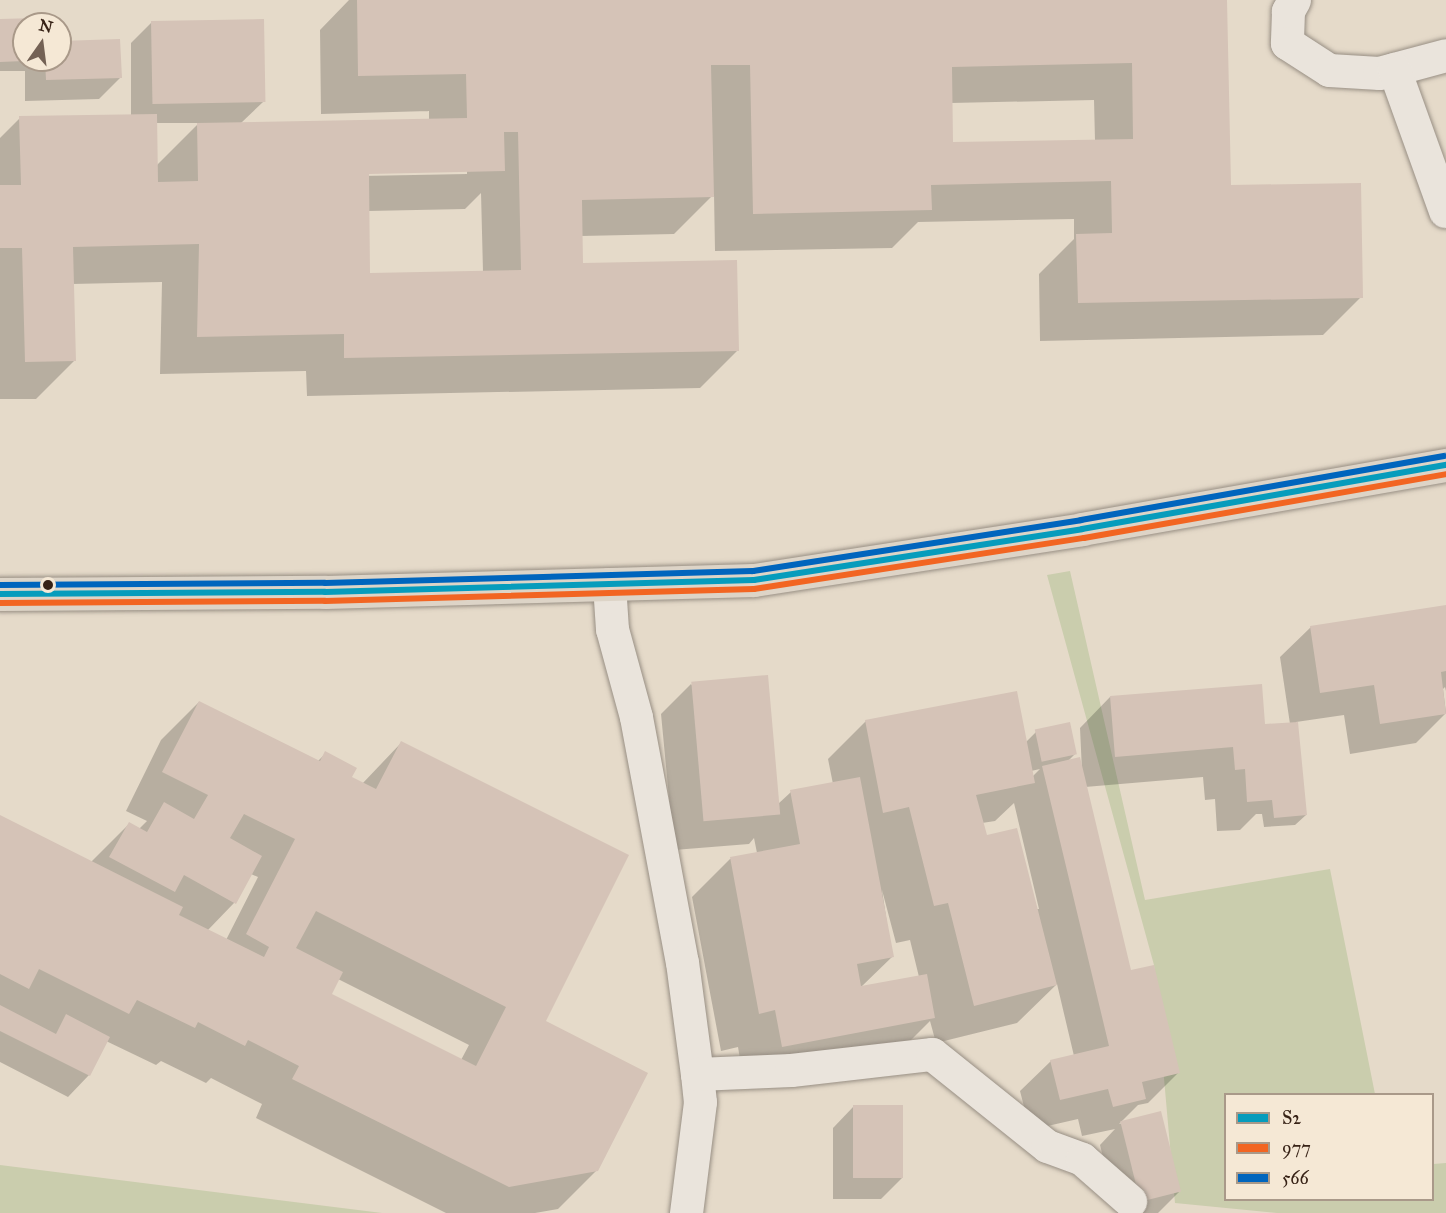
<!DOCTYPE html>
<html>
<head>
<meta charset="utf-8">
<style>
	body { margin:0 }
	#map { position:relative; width:1446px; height:1213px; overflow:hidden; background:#e5dac9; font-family:"IM FELL Great Primer",serif }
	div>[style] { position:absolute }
	.green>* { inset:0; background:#cacdad }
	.shadow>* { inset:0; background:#0003 }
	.building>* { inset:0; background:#d5c3b7; transform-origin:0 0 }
	.roads { filter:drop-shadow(0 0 2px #988f84) drop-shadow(0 0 2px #988f84) }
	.minor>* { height:33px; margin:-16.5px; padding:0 16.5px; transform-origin:16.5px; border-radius:16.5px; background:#eae4dc }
	.major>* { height:33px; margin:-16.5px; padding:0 16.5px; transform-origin:16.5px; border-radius:16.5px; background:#ddd4c7 }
	.bus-1>* { height:6px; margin:-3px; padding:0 3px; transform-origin:3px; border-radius:3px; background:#069cbc }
	.bus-2>* { height:6px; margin:-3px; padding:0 3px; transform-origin:3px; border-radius:3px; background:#f26522 }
	.bus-3>* { height:6px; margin:-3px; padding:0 3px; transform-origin:3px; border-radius:3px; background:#0065bd }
	.dots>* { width:16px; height:16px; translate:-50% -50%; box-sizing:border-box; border:3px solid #f5e8d5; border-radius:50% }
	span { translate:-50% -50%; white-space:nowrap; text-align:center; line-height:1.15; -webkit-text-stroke:4.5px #f5e8d5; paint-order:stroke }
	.legend { position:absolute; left:1224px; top:1093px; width:210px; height:108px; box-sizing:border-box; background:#f5e8d5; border:2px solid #a99989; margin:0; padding:8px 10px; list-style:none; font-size:18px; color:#372216 }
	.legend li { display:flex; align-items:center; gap:12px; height:30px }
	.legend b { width:30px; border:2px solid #a99989 }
	.north { position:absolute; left:12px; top:12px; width:60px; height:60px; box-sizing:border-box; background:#f5e8d5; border:2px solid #a99989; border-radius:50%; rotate:14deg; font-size:16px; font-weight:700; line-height:24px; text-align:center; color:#372216 }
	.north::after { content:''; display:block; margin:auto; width:21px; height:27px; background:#746255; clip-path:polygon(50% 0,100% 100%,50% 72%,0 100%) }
</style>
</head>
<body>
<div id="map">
	<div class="green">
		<div style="clip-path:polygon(1070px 571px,1145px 900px,1330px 869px,1375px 1094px,1226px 1094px,1226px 1200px,1432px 1200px,1433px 1164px,1446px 1163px,1446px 1213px,1277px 1213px,1175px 1203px,1154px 965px,1047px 575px)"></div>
		<div style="clip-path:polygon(0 1165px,382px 1213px,0 1213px)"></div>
	</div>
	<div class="shadow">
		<div style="clip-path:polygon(evenodd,349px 0,1225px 0,1229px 187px,1361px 297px,1323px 335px,1040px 341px,1039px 274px,1074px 239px,1074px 219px,918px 222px,892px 248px,715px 251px,714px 194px,674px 234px,581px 236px,582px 265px,738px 350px,700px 388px,307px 396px,306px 371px,160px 374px,162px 282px,72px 284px,74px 361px,36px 399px,0 399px,0 138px,20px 118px,131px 116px,131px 43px,152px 22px,263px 102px,241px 123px,429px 120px,429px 111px,321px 114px,320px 30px,349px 0,1094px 100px,1095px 141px,952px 144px,951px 103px,1094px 100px,349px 0,156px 123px,199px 123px,157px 165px,156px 123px,349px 0,467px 170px,467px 174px,361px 176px,361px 173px,467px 170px,349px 0,481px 193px,483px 272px,369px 274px,368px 211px,465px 209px,481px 193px)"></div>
		<div style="clip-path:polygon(0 21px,36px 24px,24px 24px,24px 60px,60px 60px,60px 42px,120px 78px,99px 99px,25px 101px,25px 71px,0 71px)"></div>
		<div style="clip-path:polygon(evenodd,1446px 606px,1446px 691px,1445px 687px,1443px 689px,1446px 713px,1416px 743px,1350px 754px,1344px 715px,1296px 722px,1306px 815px,1295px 825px,1264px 827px,1262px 814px,1256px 814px,1240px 830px,1217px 831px,1215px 799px,1205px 800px,1203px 777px,1085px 787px,1129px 972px,1179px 1072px,1148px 1103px,1138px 1105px,1119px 1124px,1160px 1113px,1179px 1192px,1158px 1213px,1117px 1213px,1100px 1145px,1115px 1129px,1082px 1136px,1078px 1119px,1030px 1130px,1020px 1091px,1051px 1061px,1074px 1056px,1057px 984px,1017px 1023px,936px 1043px,930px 1021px,895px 1056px,744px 1084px,738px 1047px,721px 1051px,692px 897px,730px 859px,757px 853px,754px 838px,749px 844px,674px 850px,661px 714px,691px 684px,778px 804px,791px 792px,833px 784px,828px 759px,866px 721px,1026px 742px,1036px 732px,1076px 753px,1068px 761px,1082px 771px,1080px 728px,1110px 697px,1263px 725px,1290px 724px,1280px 657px,1311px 627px,1446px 606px,1040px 769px,1032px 777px,1031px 771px,1040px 769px,1446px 606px,1014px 803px,1039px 909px,1036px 909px,985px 837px,982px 823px,995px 821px,1014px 803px,1446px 606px,882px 890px,896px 943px,910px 940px,919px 977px,861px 987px,892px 957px,882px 890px)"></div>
		<div style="clip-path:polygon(evenodd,199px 702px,318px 761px,326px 753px,350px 778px,362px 784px,401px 743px,544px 1022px,597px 1170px,558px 1209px,535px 1213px,446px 1213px,256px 1118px,262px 1104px,211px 1078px,206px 1083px,161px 1061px,156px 1065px,106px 1041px,89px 1075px,68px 1097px,0 1062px,0 817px,91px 862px,129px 824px,139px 829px,147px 821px,126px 811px,161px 740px,199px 702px,251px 874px,258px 877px,226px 940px,207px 931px,234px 903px,251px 874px,199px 702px,338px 979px,469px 1045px,461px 1060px,330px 995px,338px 979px)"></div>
		<div style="clip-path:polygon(854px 1106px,902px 1178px,881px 1199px,833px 1199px,833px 1128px)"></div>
	</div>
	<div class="building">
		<div style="clip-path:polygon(evenodd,357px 0,1227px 0,1231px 185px,1361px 183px,1363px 298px,1078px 303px,1076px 234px,1112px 233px,1111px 181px,931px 185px,932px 210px,753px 214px,750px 65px,711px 65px,714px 197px,582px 200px,583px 263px,737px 260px,739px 351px,344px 358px,344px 334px,197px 337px,199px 244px,73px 247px,76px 361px,25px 362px,22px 248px,0 248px,0 185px,21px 185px,19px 116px,157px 114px,158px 182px,198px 181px,197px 123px,467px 118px,466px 74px,358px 76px,357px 0,1132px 63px,1133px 139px,953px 142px,952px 67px,1132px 63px,357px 0,504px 132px,518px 132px,521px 270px,370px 273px,369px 174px,505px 171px,504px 132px)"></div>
		<div style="clip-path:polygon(37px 18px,37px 24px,24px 24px,24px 61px,0 62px,0 19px)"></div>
		<div style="left:264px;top:19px;width:83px;height:113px;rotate:89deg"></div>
		<div style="clip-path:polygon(120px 39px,122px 78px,46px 80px,45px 60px,60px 60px,60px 41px)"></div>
		<div style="clip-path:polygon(1446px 605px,1446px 671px,1441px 672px,1446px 714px,1380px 724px,1374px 685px,1320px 693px,1310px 626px)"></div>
		<div style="left:768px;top:675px;width:140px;height:77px;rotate:85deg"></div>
		<div style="clip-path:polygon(1262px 684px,1265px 724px,1298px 722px,1307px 815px,1274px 818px,1272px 800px,1247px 802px,1245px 769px,1235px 770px,1233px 747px,1115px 757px,1110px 696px)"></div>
		<div style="clip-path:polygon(1017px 691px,1035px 783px,976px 795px,987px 835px,1017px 828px,1057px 985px,974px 1006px,948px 903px,934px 906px,909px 807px,883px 813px,865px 720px)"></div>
		<div style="clip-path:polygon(evenodd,199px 701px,320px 761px,325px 751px,357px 768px,352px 777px,376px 789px,401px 741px,629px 855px,546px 1021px,648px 1073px,598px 1171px,509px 1187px,292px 1079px,299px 1066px,248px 1040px,245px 1046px,198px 1022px,195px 1028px,137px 1000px,129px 1014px,39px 969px,29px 989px,0 974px,0 815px,183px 907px,179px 915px,264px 957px,269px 947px,246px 934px,295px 839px,244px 814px,230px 838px,262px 856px,236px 904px,184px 875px,175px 892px,109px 857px,129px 822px,147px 832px,164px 802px,194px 819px,208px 795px,162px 772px,199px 701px,316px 911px,506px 1007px,476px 1066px,332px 994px,343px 972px,296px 948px,316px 911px)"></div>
		<div style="left:1070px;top:722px;width:33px;height:36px;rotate:78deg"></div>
		<div style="clip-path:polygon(1080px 757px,1131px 970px,1154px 965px,1180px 1073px,1142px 1082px,1146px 1099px,1113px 1107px,1108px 1089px,1060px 1100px,1050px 1060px,1109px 1046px,1042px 766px)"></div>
		<div style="clip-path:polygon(860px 777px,894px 957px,857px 964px,861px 986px,927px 974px,935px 1018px,782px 1047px,775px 1010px,759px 1014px,730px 857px,800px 844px,790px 790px)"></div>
		<div style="clip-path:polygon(0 1005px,56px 1034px,66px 1014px,110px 1037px,90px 1076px,0 1031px)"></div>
		<div style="left:853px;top:1105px;width:50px;height:73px"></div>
		<div style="left:1161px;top:1111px;width:83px;height:42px;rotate:76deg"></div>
	</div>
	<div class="roads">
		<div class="minor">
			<div style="left:1294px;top:0;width:13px;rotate:119deg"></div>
			<div style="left:1288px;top:11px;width:32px;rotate:92deg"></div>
			<div style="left:1287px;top:43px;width:50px;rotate:32.7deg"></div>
			<div style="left:1329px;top:70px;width:50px;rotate:3.4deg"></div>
			<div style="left:1379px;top:73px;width:69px;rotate:-15deg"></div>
			<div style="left:1394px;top:69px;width:151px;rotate:70.2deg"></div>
			<div style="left:609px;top:584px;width:45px;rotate:86.2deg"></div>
			<div style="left:612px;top:629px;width:91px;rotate:74.7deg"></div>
			<div style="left:636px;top:717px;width:249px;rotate:79.4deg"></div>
			<div style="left:682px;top:962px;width:113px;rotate:82.4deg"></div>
			<div style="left:697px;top:1074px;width:28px;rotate:84deg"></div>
			<div style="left:700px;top:1102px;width:112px;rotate:97.2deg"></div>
			<div style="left:697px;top:1074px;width:94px;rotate:-2.4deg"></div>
			<div style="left:791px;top:1070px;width:142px;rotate:-6.5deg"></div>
			<div style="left:932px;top:1054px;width:147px;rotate:38.7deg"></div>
			<div style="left:1047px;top:1146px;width:37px;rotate:20deg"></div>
			<div style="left:1082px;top:1159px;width:64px;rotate:41.2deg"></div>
		</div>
		<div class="major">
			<div style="left:0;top:594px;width:325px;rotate:-0.4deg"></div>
			<div style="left:325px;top:592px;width:429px;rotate:-1.6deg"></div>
			<div style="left:754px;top:580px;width:332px;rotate:-8.8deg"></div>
			<div style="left:1082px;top:529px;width:370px;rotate:-10deg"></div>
		</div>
	</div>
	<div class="bus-1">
		<div style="left:0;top:594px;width:325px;rotate:-0.4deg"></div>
		<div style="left:325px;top:592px;width:429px;rotate:-1.6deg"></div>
		<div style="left:754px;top:580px;width:332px;rotate:-8.8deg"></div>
		<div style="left:1082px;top:529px;width:370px;rotate:-10deg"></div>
	</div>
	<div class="bus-2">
		<div style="left:0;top:603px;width:325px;rotate:-0.4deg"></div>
		<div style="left:325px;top:601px;width:429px;rotate:-1.6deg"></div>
		<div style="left:754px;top:589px;width:334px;rotate:-8.8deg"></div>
		<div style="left:1084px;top:538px;width:368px;rotate:-10deg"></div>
	</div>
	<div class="bus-3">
		<div style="left:0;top:585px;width:325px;rotate:-0.4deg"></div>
		<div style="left:325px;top:583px;width:428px;rotate:-1.6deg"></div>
		<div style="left:753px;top:571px;width:332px;rotate:-8.8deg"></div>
		<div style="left:1081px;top:520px;width:369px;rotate:-10deg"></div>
	</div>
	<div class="dots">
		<div style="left:48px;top:585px;background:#372216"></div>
	</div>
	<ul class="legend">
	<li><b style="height:8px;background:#069cbc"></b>S2</li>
	<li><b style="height:8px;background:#f26522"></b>977</li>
	<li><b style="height:8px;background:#0065bd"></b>566</li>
	</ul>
	<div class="north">N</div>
</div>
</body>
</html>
